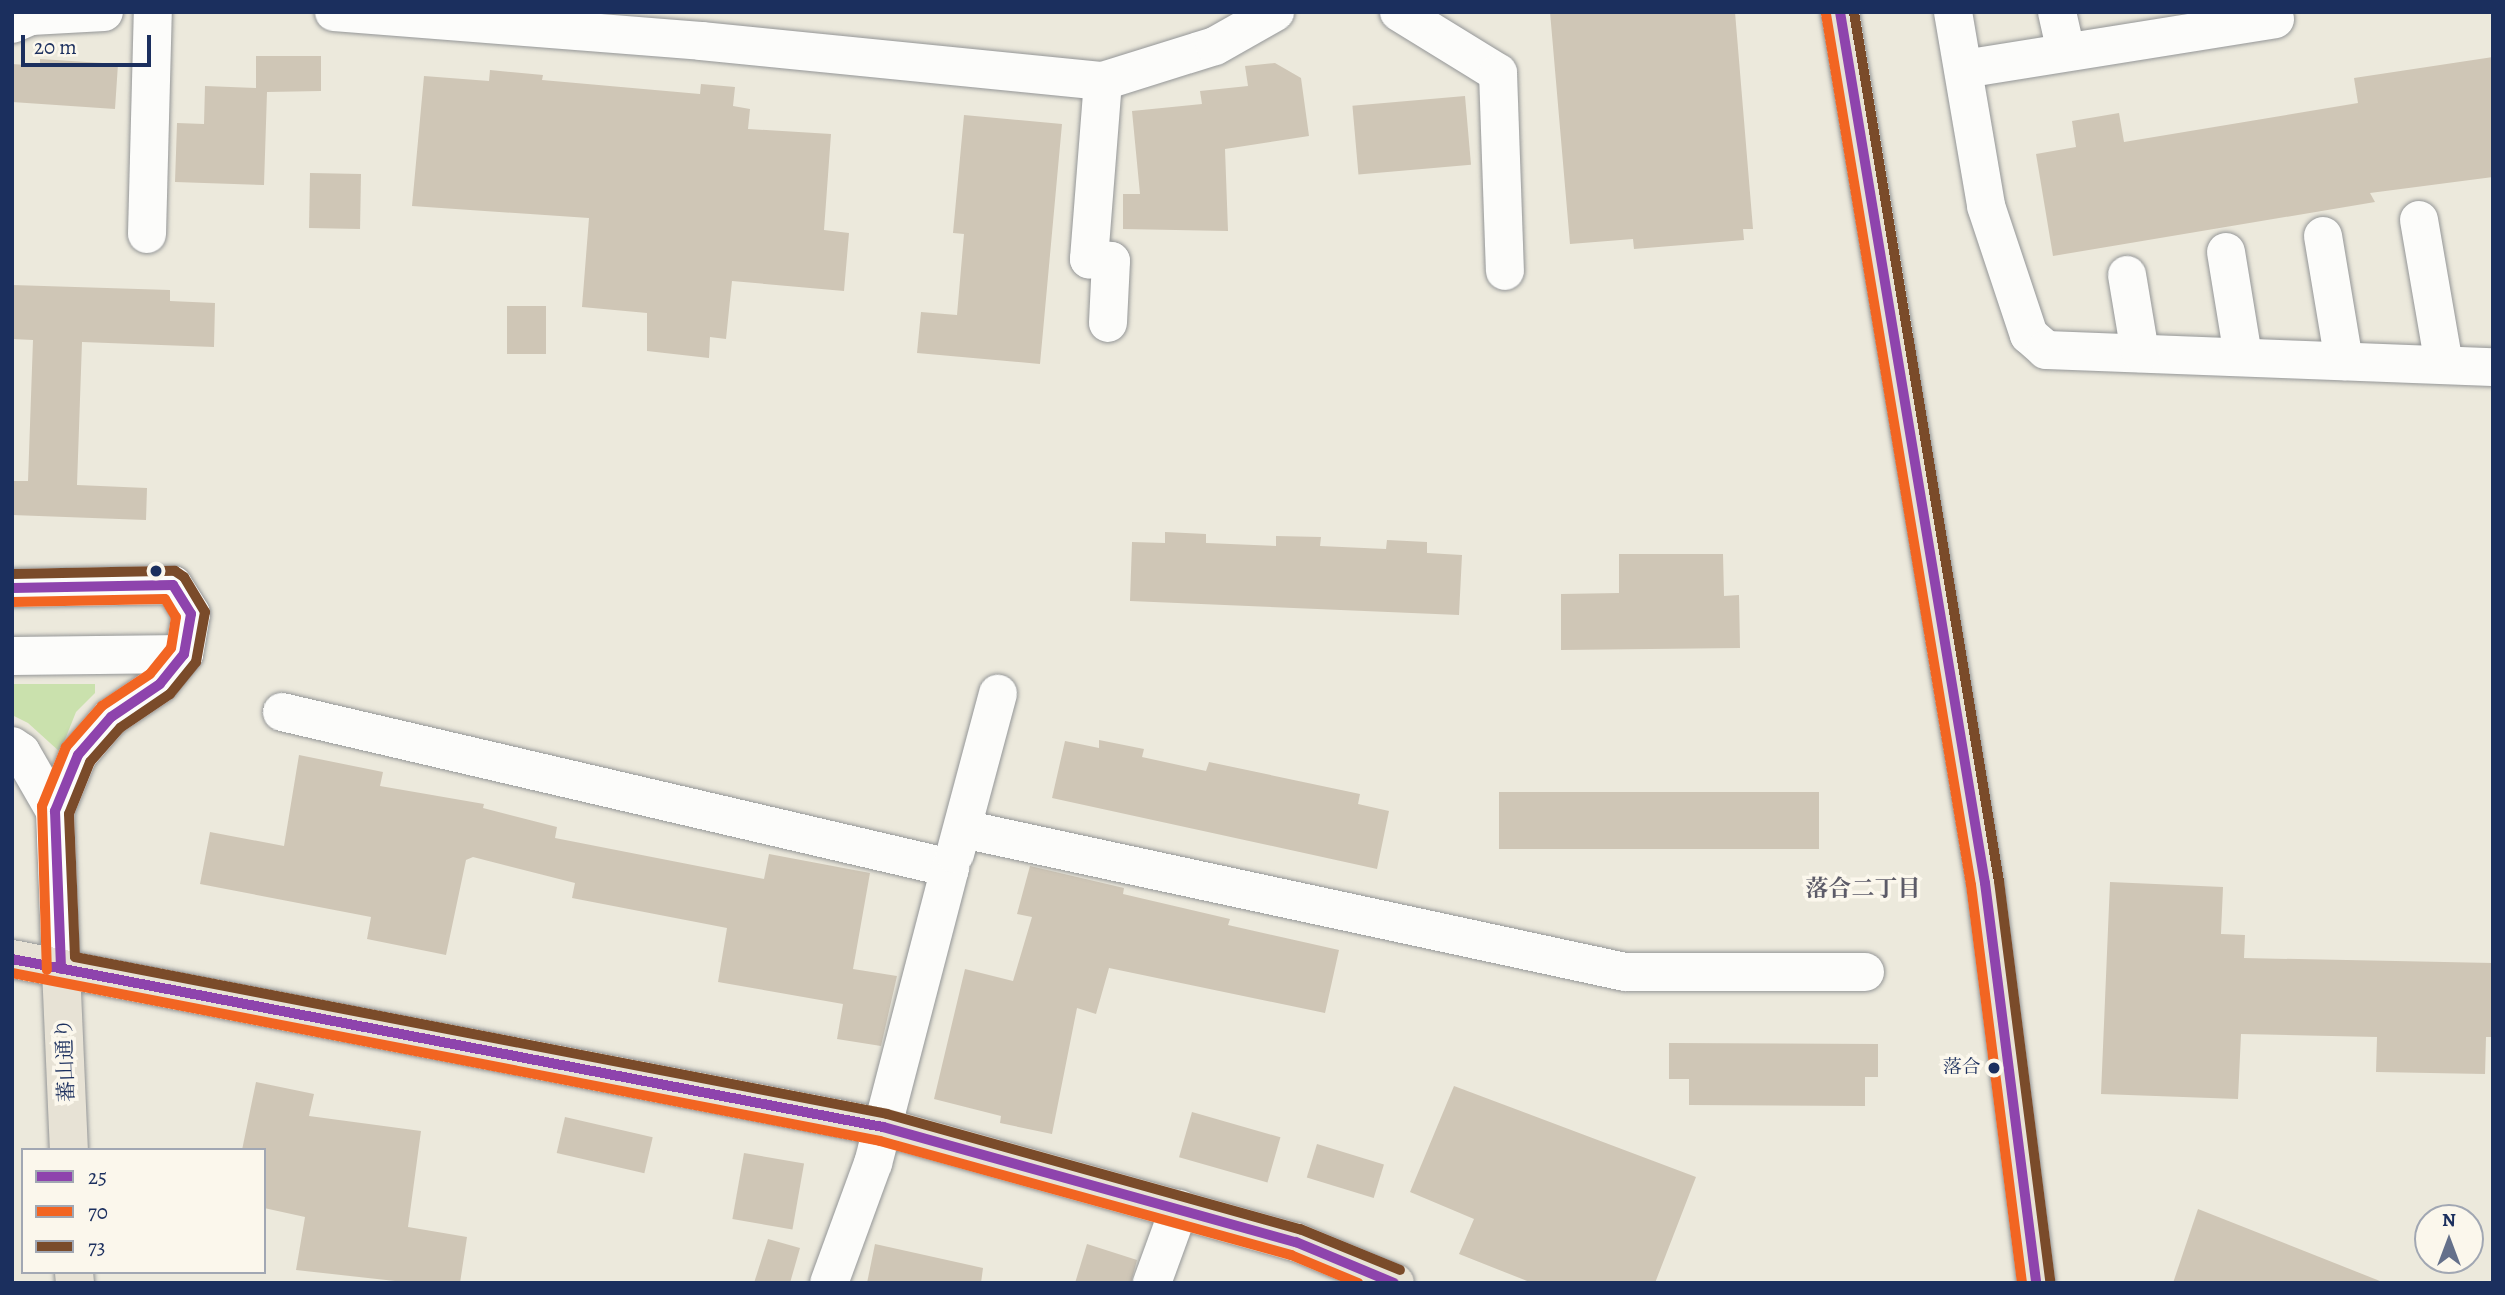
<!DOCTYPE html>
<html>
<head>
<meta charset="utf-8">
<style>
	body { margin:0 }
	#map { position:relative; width:2505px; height:1295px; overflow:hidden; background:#ece9dc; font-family:Alegreya,"Noto Serif JP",serif }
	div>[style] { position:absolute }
	.green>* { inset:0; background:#cae1ad }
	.building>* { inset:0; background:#cfc6b6; transform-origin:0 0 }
	.roads { filter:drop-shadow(0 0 2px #949697) drop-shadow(0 0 2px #949697) }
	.minor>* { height:38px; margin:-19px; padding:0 19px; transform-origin:19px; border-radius:19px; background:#fcfcfa }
	.major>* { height:38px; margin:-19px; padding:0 19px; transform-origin:19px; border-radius:19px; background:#e7e2d5 }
	.highway>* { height:38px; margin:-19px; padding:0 19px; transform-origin:19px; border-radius:19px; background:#e7e2d5 }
	.bus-1>* { height:10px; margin:-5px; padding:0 5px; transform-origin:5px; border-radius:5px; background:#8e44ad }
	.bus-2>* { height:10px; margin:-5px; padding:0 5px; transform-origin:5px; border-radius:5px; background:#f26522 }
	.bus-3>* { height:10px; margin:-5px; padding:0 5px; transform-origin:5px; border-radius:5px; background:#7a4b2a }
	.dots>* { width:19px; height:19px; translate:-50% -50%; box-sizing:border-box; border:4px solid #fbf7ec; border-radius:50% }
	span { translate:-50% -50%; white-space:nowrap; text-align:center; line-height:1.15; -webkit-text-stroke:7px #fbf7ec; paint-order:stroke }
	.bus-label { font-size:19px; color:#1b2f5e }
	.right { translate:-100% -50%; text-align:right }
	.street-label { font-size:21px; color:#1b2f5e }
	.neighbourhood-label { font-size:23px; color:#5c5b68; font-weight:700 }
	.frame { position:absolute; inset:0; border:14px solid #1b2f5e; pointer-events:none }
	.legend { position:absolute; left:21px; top:1148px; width:245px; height:126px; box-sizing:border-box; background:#fbf7ec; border:2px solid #a1a7b3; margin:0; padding:9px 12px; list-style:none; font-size:21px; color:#1b2f5e }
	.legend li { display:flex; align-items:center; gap:14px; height:35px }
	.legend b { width:35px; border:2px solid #a1a7b3 }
	.north { position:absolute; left:2414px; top:1204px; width:70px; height:70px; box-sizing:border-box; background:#fbf7ec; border:2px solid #a1a7b3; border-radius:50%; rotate:0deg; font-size:19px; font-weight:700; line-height:28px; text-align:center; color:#1b2f5e }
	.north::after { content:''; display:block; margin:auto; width:24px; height:32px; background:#64708a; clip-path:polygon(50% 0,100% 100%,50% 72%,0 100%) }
	.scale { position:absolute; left:21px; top:35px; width:130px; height:32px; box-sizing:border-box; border:4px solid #1b2f5e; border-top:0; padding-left:9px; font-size:21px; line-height:24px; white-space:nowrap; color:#1b2f5e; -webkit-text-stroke:5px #fbf7ec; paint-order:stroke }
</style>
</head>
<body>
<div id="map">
	<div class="green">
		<div style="clip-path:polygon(12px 684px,95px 684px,95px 693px,76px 712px,60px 752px,28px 723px,12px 715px)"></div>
	</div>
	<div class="building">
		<div style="clip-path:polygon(1550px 12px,1735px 12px,1753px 229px,1743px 229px,1744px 240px,1634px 249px,1633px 239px,1570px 244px)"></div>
		<div style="clip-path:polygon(256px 56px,321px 56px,321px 91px,267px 92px,264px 185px,175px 182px,177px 123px,204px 124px,205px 86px,256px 88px)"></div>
		<div style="clip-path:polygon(2493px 57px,2493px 177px,2370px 193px,2375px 202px,2053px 256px,2036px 154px,2076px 147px,2072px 121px,2119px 113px,2124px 142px,2358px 103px,2354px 78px)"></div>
		<div style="clip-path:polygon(40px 59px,118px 64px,115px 109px,12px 102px,12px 64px,40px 66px)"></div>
		<div style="clip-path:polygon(1275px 63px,1301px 78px,1309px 136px,1225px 149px,1228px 231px,1123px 229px,1123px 194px,1140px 194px,1132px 111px,1202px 104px,1200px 91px,1248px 86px,1245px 66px)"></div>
		<div style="clip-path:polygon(490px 70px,543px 75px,542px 80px,700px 94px,701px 84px,735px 87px,733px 106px,750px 109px,748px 129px,831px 134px,824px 230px,849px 233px,844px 291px,732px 281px,726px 339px,710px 337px,709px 358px,647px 351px,647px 313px,582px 307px,589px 218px,412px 206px,424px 76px,489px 81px)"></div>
		<div style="left:1465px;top:96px;width:69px;height:113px;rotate:85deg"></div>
		<div style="clip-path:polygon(964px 115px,1062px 124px,1040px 364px,917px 353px,921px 312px,957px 315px,964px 234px,953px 233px)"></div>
		<div style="left:310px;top:173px;width:51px;height:55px;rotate:1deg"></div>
		<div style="clip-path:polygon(12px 285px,170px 290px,170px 301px,215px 303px,214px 347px,82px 342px,77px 485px,147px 488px,146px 520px,12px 515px,12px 481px,28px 481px,33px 340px,12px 339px)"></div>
		<div style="left:507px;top:306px;width:39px;height:48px"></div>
		<div style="clip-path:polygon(1165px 532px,1206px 534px,1206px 543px,1276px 546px,1276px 536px,1321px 537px,1320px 546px,1386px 549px,1387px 540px,1427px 542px,1427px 553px,1462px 555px,1459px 615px,1130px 601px,1132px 542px,1165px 543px)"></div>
		<div style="clip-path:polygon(1619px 554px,1723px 554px,1724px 596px,1739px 595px,1740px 648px,1561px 650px,1561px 594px,1619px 593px)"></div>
		<div style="clip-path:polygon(1099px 740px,1144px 749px,1142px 757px,1206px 771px,1209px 762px,1360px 794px,1358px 804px,1389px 811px,1377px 869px,1052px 798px,1065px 741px,1099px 748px)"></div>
		<div style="clip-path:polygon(299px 755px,383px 772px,380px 786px,484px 804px,483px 808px,557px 827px,555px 838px,764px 879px,769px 854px,870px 873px,853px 969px,897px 976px,881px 1046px,837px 1039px,843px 1004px,718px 982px,727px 928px,572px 898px,575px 883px,473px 857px,466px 860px,446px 955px,367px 939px,371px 917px,200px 884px,210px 832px,284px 846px)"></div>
		<div style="left:1499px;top:792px;width:320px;height:57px"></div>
		<div style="clip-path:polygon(1030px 866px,1124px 888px,1123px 894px,1230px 919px,1228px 925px,1339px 950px,1325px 1013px,1109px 968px,1096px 1014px,1077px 1008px,1052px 1134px,1000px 1123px,1001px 1116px,934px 1099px,965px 969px,1013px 981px,1032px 917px,1017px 914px)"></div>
		<div style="clip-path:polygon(2110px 882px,2223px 887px,2221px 934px,2245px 935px,2244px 958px,2493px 963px,2493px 1037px,2486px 1037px,2485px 1074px,2376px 1072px,2377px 1037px,2241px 1034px,2238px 1099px,2101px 1094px)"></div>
		<div style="clip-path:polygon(1669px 1043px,1878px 1044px,1878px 1077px,1865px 1077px,1865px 1106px,1689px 1105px,1689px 1079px,1669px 1079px)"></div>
		<div style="clip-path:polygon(256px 1082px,314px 1094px,309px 1116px,421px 1131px,408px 1227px,467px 1237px,460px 1283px,413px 1283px,296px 1270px,305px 1217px,264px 1208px,264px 1150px,242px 1150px)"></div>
		<div style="clip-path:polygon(1454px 1086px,1696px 1177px,1655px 1283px,1532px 1283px,1459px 1254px,1474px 1219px,1410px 1192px)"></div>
		<div style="left:1192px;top:1112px;width:92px;height:47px;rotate:16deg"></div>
		<div style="left:565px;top:1117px;width:90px;height:37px;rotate:13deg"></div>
		<div style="left:1317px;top:1144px;width:70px;height:35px;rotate:17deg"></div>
		<div style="left:744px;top:1153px;width:61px;height:67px;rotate:10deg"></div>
		<div style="clip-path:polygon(2198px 1209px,2380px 1281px,2379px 1283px,2173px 1283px)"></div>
		<div style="clip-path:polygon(768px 1239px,800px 1248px,790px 1283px,754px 1283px)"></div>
		<div style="clip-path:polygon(875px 1244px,983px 1268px,981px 1283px,867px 1283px)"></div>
		<div style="clip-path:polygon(1087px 1244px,1137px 1260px,1131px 1283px,1075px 1283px)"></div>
	</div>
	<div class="roads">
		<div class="minor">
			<div style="left:334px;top:12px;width:368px;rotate:4.5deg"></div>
			<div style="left:701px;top:41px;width:404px;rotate:5.7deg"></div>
			<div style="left:1103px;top:81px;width:117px;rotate:-17.4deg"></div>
			<div style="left:1215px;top:46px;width:69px;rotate:-29.5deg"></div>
			<div style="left:1399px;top:12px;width:116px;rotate:31.6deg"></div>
			<div style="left:1498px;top:73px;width:198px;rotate:88deg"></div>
			<div style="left:1953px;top:12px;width:197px;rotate:80.3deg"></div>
			<div style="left:1986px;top:206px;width:136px;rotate:71.6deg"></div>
			<div style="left:2029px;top:335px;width:23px;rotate:41deg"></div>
			<div style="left:2046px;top:350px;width:447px;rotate:2.2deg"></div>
			<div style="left:2057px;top:12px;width:41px;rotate:77.3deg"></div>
			<div style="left:12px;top:24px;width:21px;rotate:-23deg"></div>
			<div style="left:31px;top:16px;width:73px;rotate:-3.1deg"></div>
			<div style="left:1964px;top:69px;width:315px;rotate:-9.1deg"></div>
			<div style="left:1103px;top:81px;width:179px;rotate:94.5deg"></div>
			<div style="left:1089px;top:259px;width:22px;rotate:5deg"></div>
			<div style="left:1111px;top:261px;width:62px;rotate:92.8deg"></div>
			<div style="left:2419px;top:220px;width:147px;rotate:80.2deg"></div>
			<div style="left:147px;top:234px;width:222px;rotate:-88.5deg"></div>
			<div style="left:2323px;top:236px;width:127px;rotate:80.5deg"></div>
			<div style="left:2226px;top:252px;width:105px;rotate:80.7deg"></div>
			<div style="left:2127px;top:275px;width:79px;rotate:80.5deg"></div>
			<div style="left:12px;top:588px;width:161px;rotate:-1.1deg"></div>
			<div style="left:173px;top:585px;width:34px;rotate:58deg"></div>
			<div style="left:191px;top:614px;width:41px;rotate:99.9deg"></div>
			<div style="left:184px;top:654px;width:38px;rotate:129deg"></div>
			<div style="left:160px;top:684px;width:59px;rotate:146deg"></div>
			<div style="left:111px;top:717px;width:50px;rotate:131deg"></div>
			<div style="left:78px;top:755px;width:61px;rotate:112.3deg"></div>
			<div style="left:55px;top:811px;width:158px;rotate:87.8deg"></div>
			<div style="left:12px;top:656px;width:172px;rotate:-0.7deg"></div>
			<div style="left:282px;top:712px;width:686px;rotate:13.14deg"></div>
			<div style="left:950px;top:868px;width:305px;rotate:104.6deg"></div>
			<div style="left:873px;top:1163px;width:128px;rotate:110.1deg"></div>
			<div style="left:12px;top:746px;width:11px;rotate:34deg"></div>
			<div style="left:21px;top:752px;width:68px;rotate:60deg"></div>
			<div style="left:963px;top:829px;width:677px;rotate:12.19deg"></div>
			<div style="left:1625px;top:972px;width:240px"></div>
			<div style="left:955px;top:854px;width:166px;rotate:-75deg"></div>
			<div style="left:1152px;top:1283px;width:79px;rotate:-70deg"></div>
		</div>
		<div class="major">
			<div style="left:61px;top:969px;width:181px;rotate:87.5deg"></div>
			<div style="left:74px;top:1272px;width:11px;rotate:85deg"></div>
		</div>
		<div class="highway">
			<div style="left:1840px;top:12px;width:883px;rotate:80.55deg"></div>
			<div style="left:1985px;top:883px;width:403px;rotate:82.7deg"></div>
			<div style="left:12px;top:959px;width:887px;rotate:10.92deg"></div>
			<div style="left:883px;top:1127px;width:429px;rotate:15.6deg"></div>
			<div style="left:1296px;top:1242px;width:107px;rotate:22.5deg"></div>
		</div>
	</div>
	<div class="bus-1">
		<div style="left:1840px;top:12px;width:883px;rotate:80.55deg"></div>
		<div style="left:1985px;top:883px;width:403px;rotate:82.7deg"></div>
		<div style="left:12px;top:588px;width:161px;rotate:-1.1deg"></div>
		<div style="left:173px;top:585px;width:34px;rotate:58deg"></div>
		<div style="left:191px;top:614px;width:41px;rotate:99.9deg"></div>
		<div style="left:184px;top:654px;width:38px;rotate:129deg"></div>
		<div style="left:160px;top:684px;width:59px;rotate:146deg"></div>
		<div style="left:111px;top:717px;width:50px;rotate:131deg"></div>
		<div style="left:78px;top:755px;width:61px;rotate:112.3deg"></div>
		<div style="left:55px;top:811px;width:158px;rotate:87.8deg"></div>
		<div style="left:12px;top:959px;width:887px;rotate:10.92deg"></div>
		<div style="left:883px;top:1127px;width:429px;rotate:15.6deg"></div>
		<div style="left:1296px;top:1242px;width:106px;rotate:22.7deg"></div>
	</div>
	<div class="bus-2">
		<div style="left:1826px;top:14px;width:883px;rotate:80.55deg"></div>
		<div style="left:1971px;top:885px;width:401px;rotate:82.7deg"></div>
		<div style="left:12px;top:602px;width:153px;rotate:-1.1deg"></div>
		<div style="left:165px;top:599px;width:21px;rotate:59deg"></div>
		<div style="left:176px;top:617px;width:31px;rotate:99deg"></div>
		<div style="left:171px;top:648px;width:33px;rotate:129deg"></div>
		<div style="left:150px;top:674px;width:58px;rotate:146.3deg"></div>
		<div style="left:102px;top:706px;width:55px;rotate:131.3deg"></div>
		<div style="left:66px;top:747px;width:64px;rotate:112.1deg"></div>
		<div style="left:42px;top:806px;width:164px;rotate:88.3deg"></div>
		<div style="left:12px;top:973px;width:884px;rotate:10.95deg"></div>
		<div style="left:880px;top:1141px;width:427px;rotate:15.5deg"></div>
		<div style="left:1291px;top:1255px;width:73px;rotate:22.7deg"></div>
	</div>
	<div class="bus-3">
		<div style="left:1854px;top:12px;width:881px;rotate:80.53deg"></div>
		<div style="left:1999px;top:881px;width:403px;rotate:82.7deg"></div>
		<div style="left:12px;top:574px;width:163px;rotate:-1.1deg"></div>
		<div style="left:175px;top:571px;width:11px;rotate:34deg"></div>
		<div style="left:184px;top:577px;width:41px;rotate:59deg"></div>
		<div style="left:205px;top:612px;width:51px;rotate:100.2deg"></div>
		<div style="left:196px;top:662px;width:41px;rotate:129.1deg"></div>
		<div style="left:170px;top:694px;width:60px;rotate:145.8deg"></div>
		<div style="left:120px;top:728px;width:45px;rotate:131.4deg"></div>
		<div style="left:90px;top:762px;width:56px;rotate:112deg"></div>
		<div style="left:69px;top:814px;width:143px;rotate:87.6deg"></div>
		<div style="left:75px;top:957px;width:827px;rotate:10.94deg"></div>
		<div style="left:887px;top:1114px;width:429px;rotate:15.6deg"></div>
		<div style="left:1300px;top:1229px;width:108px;rotate:22.3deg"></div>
	</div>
	<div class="dots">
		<div style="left:156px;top:571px;background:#1b2f5e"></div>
		<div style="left:1994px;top:1068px;background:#1b2f5e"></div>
	</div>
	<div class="bus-label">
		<span class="right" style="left:1981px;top:1068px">落合</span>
	</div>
	<div class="street-label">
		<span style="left:65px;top:1060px;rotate:-92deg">蕃山通り</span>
	</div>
	<div class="neighbourhood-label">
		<span style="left:1863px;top:889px">落合二丁目</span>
	</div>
	<div class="frame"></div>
	<ul class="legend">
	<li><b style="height:9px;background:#8e44ad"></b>25</li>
	<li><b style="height:9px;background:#f26522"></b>70</li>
	<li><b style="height:9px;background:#7a4b2a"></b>73</li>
	</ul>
	<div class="north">N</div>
	<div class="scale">20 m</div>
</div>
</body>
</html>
